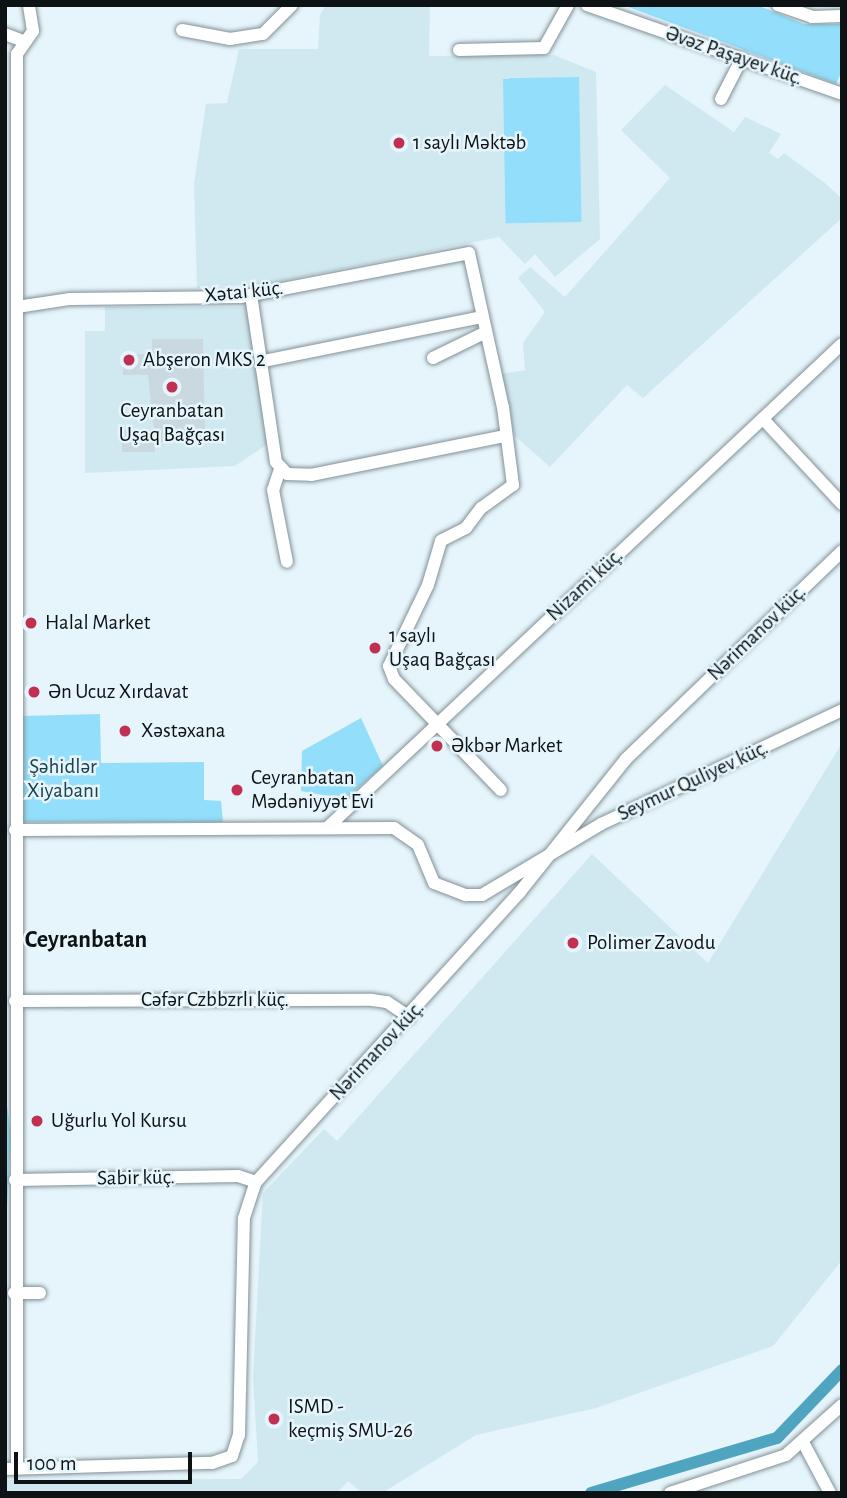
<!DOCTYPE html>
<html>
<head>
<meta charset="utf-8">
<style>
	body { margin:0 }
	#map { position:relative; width:847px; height:1498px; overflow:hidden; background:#e5f5fb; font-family:"Alegreya Sans",sans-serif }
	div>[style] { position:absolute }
	.built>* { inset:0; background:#d0e8f0 }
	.green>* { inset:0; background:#93defa; transform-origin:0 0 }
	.canal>* { height:12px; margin:-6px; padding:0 6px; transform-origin:6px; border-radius:6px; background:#4fa4c0 }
	.building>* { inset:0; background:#cad9df }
	.roads { filter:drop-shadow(0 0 2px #829096) drop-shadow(0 0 2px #829096) }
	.street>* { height:12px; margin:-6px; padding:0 6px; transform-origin:6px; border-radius:6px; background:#fff }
	.dots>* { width:19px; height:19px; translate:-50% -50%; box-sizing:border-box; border:4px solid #e5f5fb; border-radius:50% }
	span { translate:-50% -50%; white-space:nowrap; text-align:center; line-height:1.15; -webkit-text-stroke:5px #e5f5fb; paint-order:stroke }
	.street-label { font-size:21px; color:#0d1214 }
	.poi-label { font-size:21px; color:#0d1214 }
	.left { translate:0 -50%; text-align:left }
	.park-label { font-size:21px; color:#1b414e }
	.quarter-label { font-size:24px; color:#0d1214; font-weight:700 }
	.frame { position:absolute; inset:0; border:7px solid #0d1214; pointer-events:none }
	.scale { position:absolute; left:14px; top:1452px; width:178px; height:32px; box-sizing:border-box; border:4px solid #0d1214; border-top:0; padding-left:9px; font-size:21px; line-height:24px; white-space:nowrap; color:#0d1214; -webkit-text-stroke:5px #e5f5fb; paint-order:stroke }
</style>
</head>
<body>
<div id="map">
	<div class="built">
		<div style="clip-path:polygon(326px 5px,430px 5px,429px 56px,554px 55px,596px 72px,600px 239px,555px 277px,535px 254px,525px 264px,499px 237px,272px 283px,197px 288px,194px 183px,206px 104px,227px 103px,239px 49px,318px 49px,320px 15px)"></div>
		<div style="clip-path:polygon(665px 85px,734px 132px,745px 117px,781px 134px,769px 153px,778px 159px,784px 153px,825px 183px,842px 199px,842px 218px,643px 398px,627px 385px,550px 467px,514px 435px,502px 374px,525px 370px,523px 343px,545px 312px,518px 278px,530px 267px,565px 297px,670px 178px,621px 130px)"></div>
		<div style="clip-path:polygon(105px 307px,246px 307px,269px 443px,235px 466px,85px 473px,85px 331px,105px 331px)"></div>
		<div style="clip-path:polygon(842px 743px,842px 1260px,773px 1346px,596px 1408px,476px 1435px,382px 1493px,362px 1493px,348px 1481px,337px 1493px,5px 1493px,5px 1480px,241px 1479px,258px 1462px,253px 1377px,263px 1193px,324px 1129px,337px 1141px,592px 854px,708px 963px)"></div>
	</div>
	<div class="green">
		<div style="clip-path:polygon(623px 5px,757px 5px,804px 24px,842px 24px,842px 71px,836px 84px)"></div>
		<div style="left:579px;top:77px;width:145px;height:76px;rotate:89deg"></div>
		<div style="clip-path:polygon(100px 714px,101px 763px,204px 762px,204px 800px,221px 801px,223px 822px,23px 822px,21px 716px)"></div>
		<div style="clip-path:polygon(361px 718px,383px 766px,345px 799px,301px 791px,302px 751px)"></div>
		<div style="clip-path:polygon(5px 1090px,11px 1134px,5px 1248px)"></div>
	</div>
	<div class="canal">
		<div style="left:591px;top:1493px;width:194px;rotate:-16.5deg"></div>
		<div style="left:777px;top:1438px;width:94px;rotate:-46.3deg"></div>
	</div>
	<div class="building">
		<div style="clip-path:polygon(152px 339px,203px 339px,205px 442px,155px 442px,155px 452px,122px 452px,122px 430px,154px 430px,148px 375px,123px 375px,123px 354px,152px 354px)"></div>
	</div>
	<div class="roads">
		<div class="street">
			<div style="left:587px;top:5px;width:270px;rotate:19.2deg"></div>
			<div style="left:778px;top:5px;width:36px;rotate:19deg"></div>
			<div style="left:812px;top:17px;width:30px;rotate:-2deg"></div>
			<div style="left:182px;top:30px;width:49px;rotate:10.6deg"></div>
			<div style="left:230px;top:39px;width:33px;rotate:-9deg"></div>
			<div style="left:263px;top:34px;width:41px;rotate:-45deg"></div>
			<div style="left:5px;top:34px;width:17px;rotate:21deg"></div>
			<div style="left:459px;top:50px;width:85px;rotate:-1.3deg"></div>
			<div style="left:544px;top:48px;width:49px;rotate:-60.8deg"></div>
			<div style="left:721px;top:99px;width:46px;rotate:-62.9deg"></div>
			<div style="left:251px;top:295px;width:169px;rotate:81.5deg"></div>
			<div style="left:276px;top:462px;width:16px;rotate:47deg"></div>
			<div style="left:287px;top:474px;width:24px;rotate:2deg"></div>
			<div style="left:311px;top:475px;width:197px;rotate:-11.4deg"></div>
			<div style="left:17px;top:307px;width:54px;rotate:-8.6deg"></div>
			<div style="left:70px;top:299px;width:171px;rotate:-0.7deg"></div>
			<div style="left:241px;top:297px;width:232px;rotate:-10.9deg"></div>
			<div style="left:469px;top:253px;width:158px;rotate:77.6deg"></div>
			<div style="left:503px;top:407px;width:79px;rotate:82.7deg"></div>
			<div style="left:513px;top:485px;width:39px;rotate:144deg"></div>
			<div style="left:481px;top:508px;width:25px;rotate:127deg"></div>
			<div style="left:466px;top:528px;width:28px;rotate:153deg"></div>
			<div style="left:441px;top:541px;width:46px;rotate:106.5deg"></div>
			<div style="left:428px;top:585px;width:90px;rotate:115.7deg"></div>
			<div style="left:389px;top:666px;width:14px;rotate:69deg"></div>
			<div style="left:394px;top:679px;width:154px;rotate:46.1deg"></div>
			<div style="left:433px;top:358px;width:59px;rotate:-26.1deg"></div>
			<div style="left:264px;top:361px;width:222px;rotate:-11.4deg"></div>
			<div style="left:763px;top:419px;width:116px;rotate:47.1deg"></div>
			<div style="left:280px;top:469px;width:22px;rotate:108deg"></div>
			<div style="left:273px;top:490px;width:73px;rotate:79deg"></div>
			<div style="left:328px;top:827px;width:705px;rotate:-43.22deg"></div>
			<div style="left:15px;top:830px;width:379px;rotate:-0.3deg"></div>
			<div style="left:394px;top:828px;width:29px;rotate:35deg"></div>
			<div style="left:418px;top:845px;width:41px;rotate:67.2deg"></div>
			<div style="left:434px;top:883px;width:34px;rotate:21deg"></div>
			<div style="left:466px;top:895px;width:16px"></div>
			<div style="left:482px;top:895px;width:139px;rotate:-30.8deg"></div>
			<div style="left:601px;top:824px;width:267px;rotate:-25.3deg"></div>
			<div style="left:15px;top:1001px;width:357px;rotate:-0.2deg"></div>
			<div style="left:372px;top:1000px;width:15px;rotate:8deg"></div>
			<div style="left:387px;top:1002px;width:27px;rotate:34deg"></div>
			<div style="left:15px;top:1180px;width:223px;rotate:-1deg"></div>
			<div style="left:238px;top:1176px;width:19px;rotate:18deg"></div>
			<div style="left:14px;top:1293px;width:26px"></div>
			<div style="left:804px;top:1444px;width:55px;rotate:62deg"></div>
			<div style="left:17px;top:1468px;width:1414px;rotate:-90deg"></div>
			<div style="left:17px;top:54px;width:28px;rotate:-55deg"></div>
			<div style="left:33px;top:31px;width:26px;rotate:-99deg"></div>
			<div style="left:5px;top:1469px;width:207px;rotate:-1.7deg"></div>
			<div style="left:212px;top:1463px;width:21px;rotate:-19deg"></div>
			<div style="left:232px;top:1456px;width:22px;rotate:-72deg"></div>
			<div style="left:239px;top:1435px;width:217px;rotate:-88.7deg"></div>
			<div style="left:244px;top:1218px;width:38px;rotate:-72deg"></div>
			<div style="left:256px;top:1182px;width:391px;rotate:-47.7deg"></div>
			<div style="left:519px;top:893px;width:171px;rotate:-51.4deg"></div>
			<div style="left:626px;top:759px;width:300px;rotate:-43.9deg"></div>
			<div style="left:670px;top:1493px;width:122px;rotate:-18.1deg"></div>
			<div style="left:786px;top:1455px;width:75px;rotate:-41.8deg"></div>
		</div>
	</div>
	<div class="dots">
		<div style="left:399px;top:143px;background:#c03051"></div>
		<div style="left:129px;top:360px;background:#c03051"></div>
		<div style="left:172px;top:387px;background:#c03051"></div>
		<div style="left:31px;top:623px;background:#c03051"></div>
		<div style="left:375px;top:648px;background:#c03051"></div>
		<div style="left:34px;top:692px;background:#c03051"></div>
		<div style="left:125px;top:731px;background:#c03051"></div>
		<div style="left:437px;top:746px;background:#c03051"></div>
		<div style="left:237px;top:790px;background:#c03051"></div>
		<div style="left:573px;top:943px;background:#c03051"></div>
		<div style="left:37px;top:1121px;background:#c03051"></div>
		<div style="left:274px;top:1419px;background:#c03051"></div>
	</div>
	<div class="street-label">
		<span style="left:734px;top:56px;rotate:19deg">Əvəz Paşayev küç.</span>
		<span style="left:244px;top:292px;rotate:-6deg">Xətai küç.</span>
		<span style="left:585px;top:585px;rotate:-43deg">Nizami küç.</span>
		<span style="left:757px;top:633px;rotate:-44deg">Nərimanov küç.</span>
		<span style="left:693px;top:781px;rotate:-25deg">Seymur Quliyev küç.</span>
		<span style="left:215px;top:1000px">Cəfər Czbbzrlı küç.</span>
		<span style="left:377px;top:1051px;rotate:-47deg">Nərimanov küç.</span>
		<span style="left:136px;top:1178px;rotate:-1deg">Sabir küç.</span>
	</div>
	<div class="poi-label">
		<span class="left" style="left:413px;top:143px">1 saylı Məktəb</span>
		<span class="left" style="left:143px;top:360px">Abşeron MKS 2</span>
		<span style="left:172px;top:423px">Ceyranbatan<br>Uşaq Bağçası</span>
		<span class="left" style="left:45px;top:623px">Halal Market</span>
		<span class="left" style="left:389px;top:648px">1 saylı<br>Uşaq Bağçası</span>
		<span class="left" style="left:48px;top:692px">Ən Ucuz Xırdavat</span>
		<span class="left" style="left:141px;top:731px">Xəstəxana</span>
		<span class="left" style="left:451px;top:746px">Əkbər Market</span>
		<span class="left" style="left:251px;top:790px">Ceyranbatan<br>Mədəniyyət Evi</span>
		<span class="left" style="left:587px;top:943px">Polimer Zavodu</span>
		<span class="left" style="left:51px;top:1121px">Uğurlu Yol Kursu</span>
		<span class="left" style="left:288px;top:1419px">ISMD -<br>keçmiş SMU-26</span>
	</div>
	<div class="park-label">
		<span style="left:63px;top:779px">Şəhidlər<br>Xiyabanı</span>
	</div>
	<div class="quarter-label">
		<span style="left:86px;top:941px">Ceyranbatan</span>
	</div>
	<div class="frame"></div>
	<div class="scale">100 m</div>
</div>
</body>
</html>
